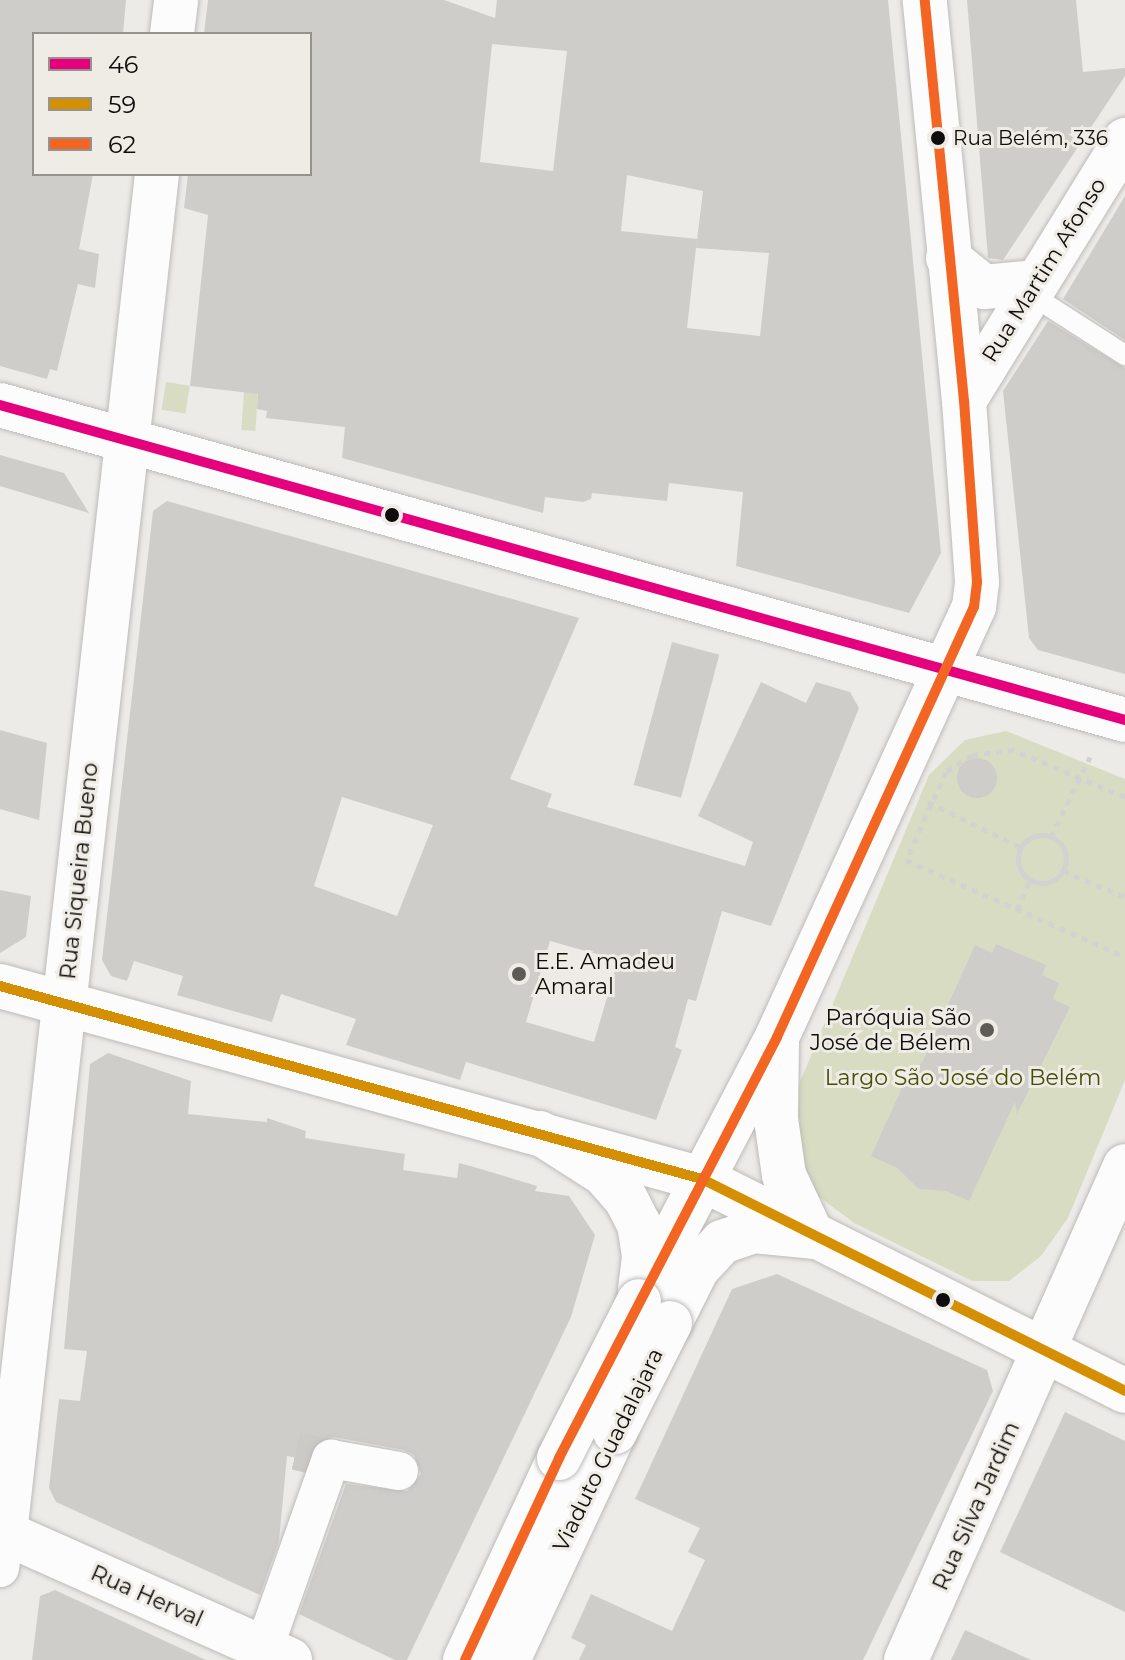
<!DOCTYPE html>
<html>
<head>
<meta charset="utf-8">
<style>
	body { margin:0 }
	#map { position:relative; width:1125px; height:1660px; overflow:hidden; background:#edebe8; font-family:Montserrat,sans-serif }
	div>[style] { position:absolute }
	.green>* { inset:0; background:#d8dcc2; transform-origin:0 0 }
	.building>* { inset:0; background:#cfcdca; transform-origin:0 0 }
	.round { border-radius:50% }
	.minor-tunnel>* { height:38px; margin-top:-19px; transform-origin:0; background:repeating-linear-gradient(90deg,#cccac7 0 38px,transparent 0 57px) }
	.path>* { height:5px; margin-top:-2.5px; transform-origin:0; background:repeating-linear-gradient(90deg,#d2d2d0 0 6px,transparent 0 12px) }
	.path>.ring { margin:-2.5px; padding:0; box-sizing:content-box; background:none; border:5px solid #d2d2d0; border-radius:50% }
	.roads { filter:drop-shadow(0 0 2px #bdbbb9) drop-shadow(0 0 2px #bdbbb9) }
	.service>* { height:20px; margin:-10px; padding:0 10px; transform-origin:10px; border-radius:10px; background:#fcfcfc }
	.minor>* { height:38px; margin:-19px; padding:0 19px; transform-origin:19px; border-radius:19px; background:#fcfcfc }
	.tertiary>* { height:44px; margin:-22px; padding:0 22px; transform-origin:22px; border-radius:22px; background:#fcfcfc }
	.secondary>* { height:44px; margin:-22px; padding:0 22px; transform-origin:22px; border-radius:22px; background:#fcfcfc }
	.bridges { filter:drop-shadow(0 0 2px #bdbbb9) drop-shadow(0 0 2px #bdbbb9) }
	.secondary-bridge>* { height:44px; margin:-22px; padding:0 22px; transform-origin:22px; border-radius:22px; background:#fcfcfc }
	.bus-1>* { height:10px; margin:-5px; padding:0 5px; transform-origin:5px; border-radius:5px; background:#e5007d }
	.bus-2>* { height:10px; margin:-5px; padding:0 5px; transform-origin:5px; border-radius:5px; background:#d48f02 }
	.bus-3>* { height:10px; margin:-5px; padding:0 5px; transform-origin:5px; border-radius:5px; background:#f26522 }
	.dots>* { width:22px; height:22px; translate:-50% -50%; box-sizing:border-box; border:4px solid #efece6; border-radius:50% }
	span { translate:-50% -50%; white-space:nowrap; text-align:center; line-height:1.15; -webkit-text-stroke:6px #efece6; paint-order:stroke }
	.bus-label { font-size:20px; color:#0e0d0b }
	.left { translate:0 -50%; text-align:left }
	.street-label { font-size:22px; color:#0e0d0b }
	.poi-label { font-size:22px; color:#0e0d0b }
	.right { translate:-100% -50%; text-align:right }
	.park-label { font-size:22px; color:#464e05 }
	.legend { position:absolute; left:32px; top:32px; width:280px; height:144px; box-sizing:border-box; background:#efece6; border:2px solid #95938e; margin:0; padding:10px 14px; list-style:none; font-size:24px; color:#0e0d0b }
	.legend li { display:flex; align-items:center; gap:16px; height:40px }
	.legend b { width:40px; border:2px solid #95938e }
</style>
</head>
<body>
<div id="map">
	<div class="green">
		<div style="left:166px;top:382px;width:24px;height:28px;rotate:9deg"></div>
		<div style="left:244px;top:392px;width:14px;height:38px;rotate:4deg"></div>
		<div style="clip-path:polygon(1006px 731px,1125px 779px,1125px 1080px,1068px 1218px,1041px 1256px,1009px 1281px,972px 1281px,854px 1223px,818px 1196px,797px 1162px,789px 1108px,929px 775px,965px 740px)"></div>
	</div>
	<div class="building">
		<div style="clip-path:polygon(0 0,126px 0,123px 34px,34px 34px,34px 174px,93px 174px,79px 249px,99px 254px,95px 288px,78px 284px,57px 371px,50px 369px,47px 379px,0 366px)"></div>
		<div style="clip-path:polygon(evenodd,208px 0,444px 0,495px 18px,497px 0,888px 0,941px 553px,909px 613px,736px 566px,743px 492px,669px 483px,667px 501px,592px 493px,591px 499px,583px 502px,545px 497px,543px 513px,342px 458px,345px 427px,266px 418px,267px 411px,257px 409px,258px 394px,190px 386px,208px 215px,184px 208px,188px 174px,310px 174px,310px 34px,204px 34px,208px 0,492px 44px,567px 51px,553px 171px,480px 162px,492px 44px,208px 0,627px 175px,703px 191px,696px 248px,769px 253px,760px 336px,687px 328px,697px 239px,621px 231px,627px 175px)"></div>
		<div style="clip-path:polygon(967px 0,1076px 0,1083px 72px,1125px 68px,1125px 76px,1003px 260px,988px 258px)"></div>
		<div style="clip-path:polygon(1125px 196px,1125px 340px,1063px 299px)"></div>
		<div style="clip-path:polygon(1048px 321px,1125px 368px,1125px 674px,1038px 650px,1029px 638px,1003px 391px)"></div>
		<div style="clip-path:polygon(0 455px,64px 473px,89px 513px,0 486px)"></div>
		<div style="clip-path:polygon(evenodd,167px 501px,579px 618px,510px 779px,552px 794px,547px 807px,745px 866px,753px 842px,698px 816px,761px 682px,806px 703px,816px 682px,850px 692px,859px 708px,771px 926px,722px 911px,696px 1001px,688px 999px,675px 1047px,682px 1050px,656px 1120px,466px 1062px,460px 1080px,346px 1045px,356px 1019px,281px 994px,272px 1022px,177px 995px,183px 976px,134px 961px,127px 981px,111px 976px,102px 960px,153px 511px,167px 501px,342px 797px,433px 825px,397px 916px,314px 886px,342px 797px,167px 501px,550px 941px,618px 960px,594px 1042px,526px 1022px,550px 941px)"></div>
		<div style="left:672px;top:642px;width:49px;height:148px;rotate:15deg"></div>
		<div style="clip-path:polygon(0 730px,47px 743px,39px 820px,0 809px)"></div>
		<div class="round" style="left:957px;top:758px;width:40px;height:40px"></div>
		<div style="clip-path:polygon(0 890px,31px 896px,26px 937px,0 953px)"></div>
		<div style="clip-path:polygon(996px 944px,1046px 965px,1042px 975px,1059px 983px,1053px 999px,1070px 1007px,1017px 1114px,1015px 1102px,969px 1201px,946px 1191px,919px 1189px,897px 1168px,871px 1156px,901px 1090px,900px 1075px,922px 1063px,975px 945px,992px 953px)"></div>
		<div style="clip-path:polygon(108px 1053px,191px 1081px,188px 1114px,267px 1122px,267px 1118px,306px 1131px,305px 1138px,405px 1154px,403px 1170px,457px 1178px,459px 1163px,474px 1167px,537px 1186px,535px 1191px,569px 1196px,595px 1235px,571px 1317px,407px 1660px,395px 1660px,299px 1614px,346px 1484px,407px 1491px,421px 1474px,414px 1455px,404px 1450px,334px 1437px,316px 1443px,307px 1460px,287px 1456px,279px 1541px,260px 1595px,56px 1502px,49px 1488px,59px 1399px,80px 1401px,87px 1351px,64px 1349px,90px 1064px)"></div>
		<div style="clip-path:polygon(777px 1274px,987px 1370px,993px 1391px,863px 1660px,579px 1660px,586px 1645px,571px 1638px,591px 1594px,672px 1631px,705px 1560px,688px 1552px,700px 1528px,635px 1499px,732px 1289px)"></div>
		<div style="clip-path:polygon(1065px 1412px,1125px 1441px,1125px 1612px,1000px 1552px)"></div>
		<div style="clip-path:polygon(55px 1590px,206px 1660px,32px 1660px,40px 1596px)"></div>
		<div style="clip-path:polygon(965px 1630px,1031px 1660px,951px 1660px)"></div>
	</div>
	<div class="minor-tunnel">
		<div style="left:296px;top:1451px;width:36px;rotate:13deg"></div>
	</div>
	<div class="path">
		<div style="left:1125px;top:797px;width:121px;rotate:-157.1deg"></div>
		<div style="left:1014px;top:750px;width:42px;rotate:173.2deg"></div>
		<div style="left:972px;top:755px;width:31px;rotate:147deg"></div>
		<div style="left:946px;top:772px;width:97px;rotate:114.4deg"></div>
		<div style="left:906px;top:860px;width:240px;rotate:23.9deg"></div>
		<div style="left:928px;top:802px;width:102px;rotate:26.1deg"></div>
		<div class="ring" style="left:1018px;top:835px;width:43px;height:43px"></div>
		<div style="left:1051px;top:837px;width:89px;rotate:-64deg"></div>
		<div style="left:1063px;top:871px;width:67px;rotate:22.8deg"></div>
		<div style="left:1017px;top:910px;width:33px;rotate:-67deg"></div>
	</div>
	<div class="roads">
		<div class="service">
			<div style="left:1030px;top:294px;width:113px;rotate:32.7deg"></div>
		</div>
		<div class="minor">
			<div style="left:0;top:1568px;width:35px;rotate:-82deg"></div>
			<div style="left:264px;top:1648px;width:201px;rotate:-70.5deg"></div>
			<div style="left:331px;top:1459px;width:69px;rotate:10deg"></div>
		</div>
		<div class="tertiary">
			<div style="left:172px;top:34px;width:34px;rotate:-83deg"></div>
			<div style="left:157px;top:174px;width:1367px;rotate:96.38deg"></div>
			<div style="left:5px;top:1533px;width:312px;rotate:24deg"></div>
			<div style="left:964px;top:401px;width:307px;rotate:-58.3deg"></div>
			<div style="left:0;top:405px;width:1168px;rotate:15.64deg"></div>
			<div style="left:0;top:986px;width:728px;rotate:15.37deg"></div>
			<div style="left:702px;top:1179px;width:473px;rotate:26.6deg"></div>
			<div style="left:906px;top:1660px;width:540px;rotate:-66.09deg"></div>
		</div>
		<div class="secondary">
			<div style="left:948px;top:258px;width:46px;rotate:38.9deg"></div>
			<div style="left:984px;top:287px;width:53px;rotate:-5.4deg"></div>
			<div style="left:777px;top:1043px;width:76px;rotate:90.8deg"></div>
			<div style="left:776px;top:1119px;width:57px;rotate:81.9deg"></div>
			<div style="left:784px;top:1175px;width:68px;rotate:64.9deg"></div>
			<div style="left:540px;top:1133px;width:76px;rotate:32.6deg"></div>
			<div style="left:604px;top:1174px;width:33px;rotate:49deg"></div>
			<div style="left:626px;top:1199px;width:28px;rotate:63deg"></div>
			<div style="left:639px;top:1224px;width:33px;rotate:81deg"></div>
			<div style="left:644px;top:1257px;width:34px;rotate:97deg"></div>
			<div style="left:639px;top:1301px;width:298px;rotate:-62.4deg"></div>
			<div style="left:777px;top:1037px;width:473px;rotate:-65.4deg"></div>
			<div style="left:974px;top:607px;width:25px;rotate:-83deg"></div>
			<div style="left:977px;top:582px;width:181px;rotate:-94.1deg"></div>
			<div style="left:964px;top:401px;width:403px;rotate:-95.6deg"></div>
			<div style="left:670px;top:1323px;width:60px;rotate:-63.4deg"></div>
			<div style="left:697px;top:1269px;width:37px;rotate:-47deg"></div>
			<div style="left:722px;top:1242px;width:34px;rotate:-19deg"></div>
			<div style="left:754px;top:1231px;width:59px;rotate:5.8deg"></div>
			<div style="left:465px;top:1660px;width:223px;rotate:-65deg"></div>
			<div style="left:508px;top:1660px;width:252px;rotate:-64.9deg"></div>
		</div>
	</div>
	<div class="bridges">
		<div class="secondary-bridge">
			<div style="left:615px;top:1432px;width:122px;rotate:-63.2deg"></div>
			<div style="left:559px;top:1458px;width:176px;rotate:-63deg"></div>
		</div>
	</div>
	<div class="bus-1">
		<div style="left:0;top:405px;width:1168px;rotate:15.64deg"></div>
	</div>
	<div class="bus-2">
		<div style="left:0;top:986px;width:728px;rotate:15.37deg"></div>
		<div style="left:702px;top:1179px;width:473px;rotate:26.6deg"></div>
	</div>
	<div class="bus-3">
		<div style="left:465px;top:1660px;width:223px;rotate:-65deg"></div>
		<div style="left:559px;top:1458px;width:474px;rotate:-62.6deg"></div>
		<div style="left:777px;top:1037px;width:473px;rotate:-65.4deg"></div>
		<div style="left:974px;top:607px;width:25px;rotate:-83deg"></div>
		<div style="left:977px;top:582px;width:181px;rotate:-94.1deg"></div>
		<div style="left:964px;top:401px;width:403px;rotate:-95.6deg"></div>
	</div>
	<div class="dots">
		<div style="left:938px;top:138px;background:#0e0d0b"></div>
		<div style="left:392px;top:515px;background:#0e0d0b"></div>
		<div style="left:519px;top:974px;background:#5c5b58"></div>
		<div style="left:987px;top:1030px;background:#5c5b58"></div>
		<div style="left:943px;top:1300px;background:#0e0d0b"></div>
	</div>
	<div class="bus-label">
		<span class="left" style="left:953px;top:138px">Rua Belém, 336</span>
	</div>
	<div class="street-label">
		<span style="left:1044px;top:270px;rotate:-58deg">Rua Martim Afonso</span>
		<span style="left:79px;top:871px;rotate:-84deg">Rua Siqueira Bueno</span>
		<span style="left:608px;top:1450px;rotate:-64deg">Viaduto Guadalajara</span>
		<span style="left:976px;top:1506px;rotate:-66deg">Rua Silva Jardim</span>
		<span style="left:147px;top:1596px;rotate:24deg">Rua Herval</span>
	</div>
	<div class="poi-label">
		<span class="left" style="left:535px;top:974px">E.E. Amadeu<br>Amaral</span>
		<span class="right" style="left:971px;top:1030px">Paróquia São<br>José de Bélem</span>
	</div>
	<div class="park-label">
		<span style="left:963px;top:1078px">Largo São José do Belém</span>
	</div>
	<ul class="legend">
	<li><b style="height:10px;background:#e5007d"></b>46</li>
	<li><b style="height:10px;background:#d48f02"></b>59</li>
	<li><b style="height:10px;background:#f26522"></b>62</li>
	</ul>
</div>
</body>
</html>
